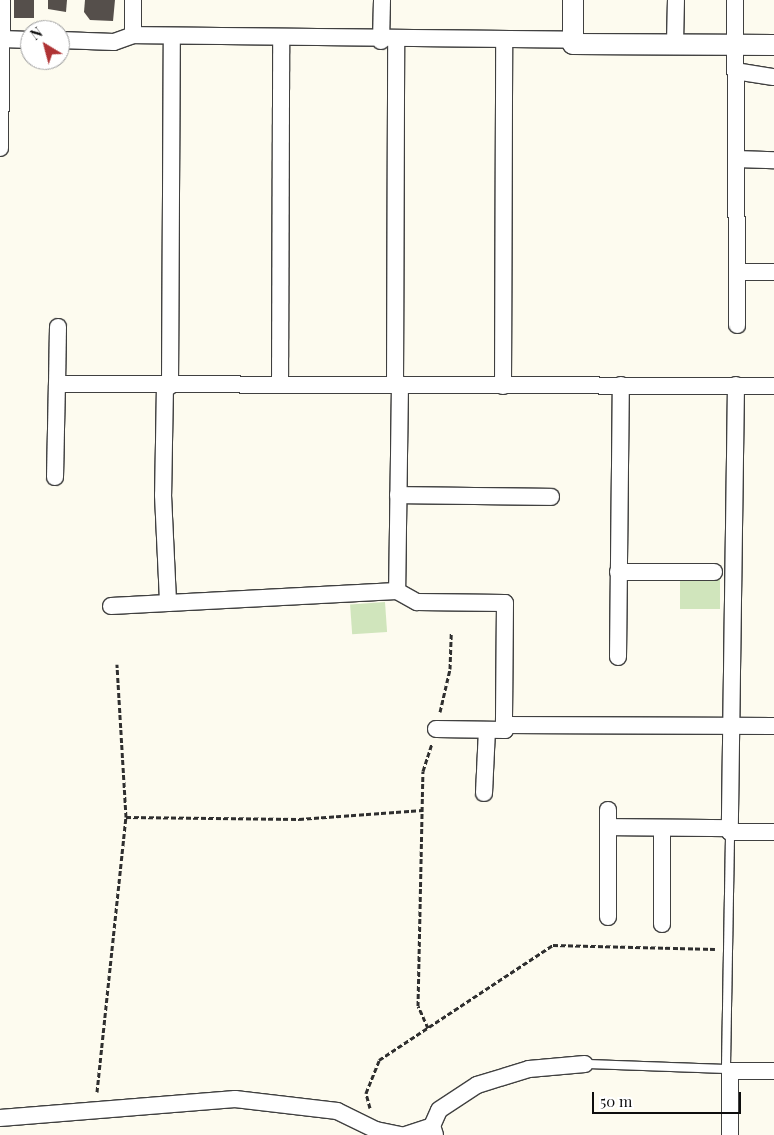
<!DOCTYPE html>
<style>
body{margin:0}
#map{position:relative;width:774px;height:1135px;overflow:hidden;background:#fdfbef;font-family:"Playfair Display",serif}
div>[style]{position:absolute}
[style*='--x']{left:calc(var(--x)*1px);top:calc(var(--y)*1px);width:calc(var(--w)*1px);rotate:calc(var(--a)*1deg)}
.green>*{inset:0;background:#d0e5bc;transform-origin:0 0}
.building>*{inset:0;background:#554f4b;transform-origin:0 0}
.path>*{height:3px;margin-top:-1.5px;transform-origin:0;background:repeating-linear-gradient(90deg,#2f2f2f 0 5px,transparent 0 7.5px)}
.roads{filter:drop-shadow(1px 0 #404040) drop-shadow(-1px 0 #404040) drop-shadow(0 1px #404040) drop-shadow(0 -1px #404040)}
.service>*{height:8px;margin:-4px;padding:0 4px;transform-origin:4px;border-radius:4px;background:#fff}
.minor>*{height:16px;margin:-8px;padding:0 8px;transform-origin:8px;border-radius:8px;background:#fff}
.tertiary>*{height:20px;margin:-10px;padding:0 10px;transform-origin:10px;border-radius:10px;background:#fff}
span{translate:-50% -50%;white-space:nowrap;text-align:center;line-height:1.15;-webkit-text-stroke:5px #fff;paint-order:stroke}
.north{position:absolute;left:20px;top:20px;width:50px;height:50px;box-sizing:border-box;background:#fff;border:1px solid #9e9e9e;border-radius:50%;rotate:323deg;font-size:14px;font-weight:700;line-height:20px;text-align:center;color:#0d0d0d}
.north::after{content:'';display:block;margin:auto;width:18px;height:22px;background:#af3334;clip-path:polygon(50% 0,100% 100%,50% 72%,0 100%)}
.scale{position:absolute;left:592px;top:1092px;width:149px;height:22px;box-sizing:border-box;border:2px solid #0d0d0d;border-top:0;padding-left:6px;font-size:15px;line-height:18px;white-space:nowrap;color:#0d0d0d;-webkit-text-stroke:4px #fff;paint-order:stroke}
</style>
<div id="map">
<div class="green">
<i style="left:680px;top:578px;width:40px;height:31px"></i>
<i style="left:385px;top:602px;width:30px;height:35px;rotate:86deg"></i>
</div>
<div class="building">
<i style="left:14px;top:0;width:20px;height:18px"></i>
<i style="clip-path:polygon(48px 0,67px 0,66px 12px,48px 9px)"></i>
<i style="clip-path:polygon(85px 0,115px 0,113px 21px,90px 20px,84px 12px)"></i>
</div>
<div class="path">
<i style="--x:440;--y:712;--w:44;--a:-76.9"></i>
<i style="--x:450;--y:669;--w:36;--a:-88"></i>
<i style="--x:126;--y:817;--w:173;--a:0.7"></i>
<i style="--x:299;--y:819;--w:124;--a:-4.2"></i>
<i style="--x:428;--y:1028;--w:24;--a:-114"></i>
<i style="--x:418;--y:1006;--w:235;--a:-88.8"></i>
<i style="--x:423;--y:771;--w:28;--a:-72"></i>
<i style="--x:97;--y:1092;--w:277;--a:-84"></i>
<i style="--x:126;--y:817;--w:153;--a:-93.4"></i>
<i style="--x:370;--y:1108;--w:16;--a:-105"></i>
<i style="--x:366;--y:1093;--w:35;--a:-68"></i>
<i style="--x:379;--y:1060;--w:209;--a:-33.5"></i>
<i style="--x:553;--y:945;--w:162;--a:1.4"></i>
</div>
<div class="roads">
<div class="service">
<i style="--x:585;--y:1064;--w:144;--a:2"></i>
<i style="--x:726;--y:1066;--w:234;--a:-89"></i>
</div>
<div class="minor">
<i style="--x:735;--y:0;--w:325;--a:89.6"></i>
<i style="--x:133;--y:35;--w:35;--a:-90"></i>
<i style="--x:2;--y:39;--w:28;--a:2"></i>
<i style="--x:60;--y:40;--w:54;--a:2.1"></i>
<i style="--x:114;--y:42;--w:20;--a:-20"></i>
<i style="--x:133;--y:35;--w:441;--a:0.6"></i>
<i style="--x:381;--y:41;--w:41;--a:-88.6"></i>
<i style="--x:675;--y:43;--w:43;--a:-88.7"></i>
<i style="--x:735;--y:71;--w:39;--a:9"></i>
<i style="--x:0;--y:148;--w:148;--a:-89.2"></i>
<i style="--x:736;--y:159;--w:38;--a:2"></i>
<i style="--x:737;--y:272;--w:37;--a:0"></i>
<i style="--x:58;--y:327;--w:57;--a:91"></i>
<i style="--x:57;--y:384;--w:717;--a:0.16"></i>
<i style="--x:395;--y:384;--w:344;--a:-89.8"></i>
<i style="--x:400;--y:384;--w:207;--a:90.8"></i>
<i style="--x:397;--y:591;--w:23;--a:29"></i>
<i style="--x:417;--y:602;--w:88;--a:0.7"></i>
<i style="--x:505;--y:603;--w:122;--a:90.5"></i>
<i style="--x:504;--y:725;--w:270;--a:0.2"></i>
<i style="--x:165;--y:385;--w:110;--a:91"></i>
<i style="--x:163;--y:495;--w:108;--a:87.3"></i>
<i style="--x:168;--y:603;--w:229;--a:-3"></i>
<i style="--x:280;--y:385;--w:346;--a:-89.8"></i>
<i style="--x:736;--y:385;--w:447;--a:90.8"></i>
<i style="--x:730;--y:832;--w:44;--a:0"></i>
<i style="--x:170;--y:386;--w:347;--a:-89.7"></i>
<i style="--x:503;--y:386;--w:345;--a:-89.8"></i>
<i style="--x:55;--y:477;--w:93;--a:-88.8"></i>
<i style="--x:398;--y:495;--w:153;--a:0.7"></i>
<i style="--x:618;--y:572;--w:96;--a:0"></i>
<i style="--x:111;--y:606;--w:57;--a:-3"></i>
<i style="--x:618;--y:657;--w:272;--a:-89.4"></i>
<i style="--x:436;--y:729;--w:69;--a:0.8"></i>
<i style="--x:505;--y:730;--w:5;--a:-101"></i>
<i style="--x:484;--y:793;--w:63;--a:-87.3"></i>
<i style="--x:608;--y:810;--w:107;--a:90"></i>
<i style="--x:608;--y:827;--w:122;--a:0.5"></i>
<i style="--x:662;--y:828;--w:96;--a:90"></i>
<i style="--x:0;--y:1118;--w:236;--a:-4.6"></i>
<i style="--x:235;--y:1099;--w:103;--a:6.7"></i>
<i style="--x:337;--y:1111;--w:43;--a:26"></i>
<i style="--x:376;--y:1130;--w:25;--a:12"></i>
<i style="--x:405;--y:1135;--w:28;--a:-18"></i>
<i style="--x:435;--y:1135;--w:9;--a:-108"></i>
<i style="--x:432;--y:1126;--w:17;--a:-66"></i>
<i style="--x:439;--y:1110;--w:45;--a:-33.3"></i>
<i style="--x:477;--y:1085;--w:54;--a:-17.1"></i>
<i style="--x:529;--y:1069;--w:56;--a:-5.1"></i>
<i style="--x:730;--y:1135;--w:64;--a:-90"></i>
<i style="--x:730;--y:1071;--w:44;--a:0"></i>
</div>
<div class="tertiary">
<i style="--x:573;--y:0;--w:44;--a:90"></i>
<i style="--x:573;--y:44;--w:201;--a:0.3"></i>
</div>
</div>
<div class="north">N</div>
<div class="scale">50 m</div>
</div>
